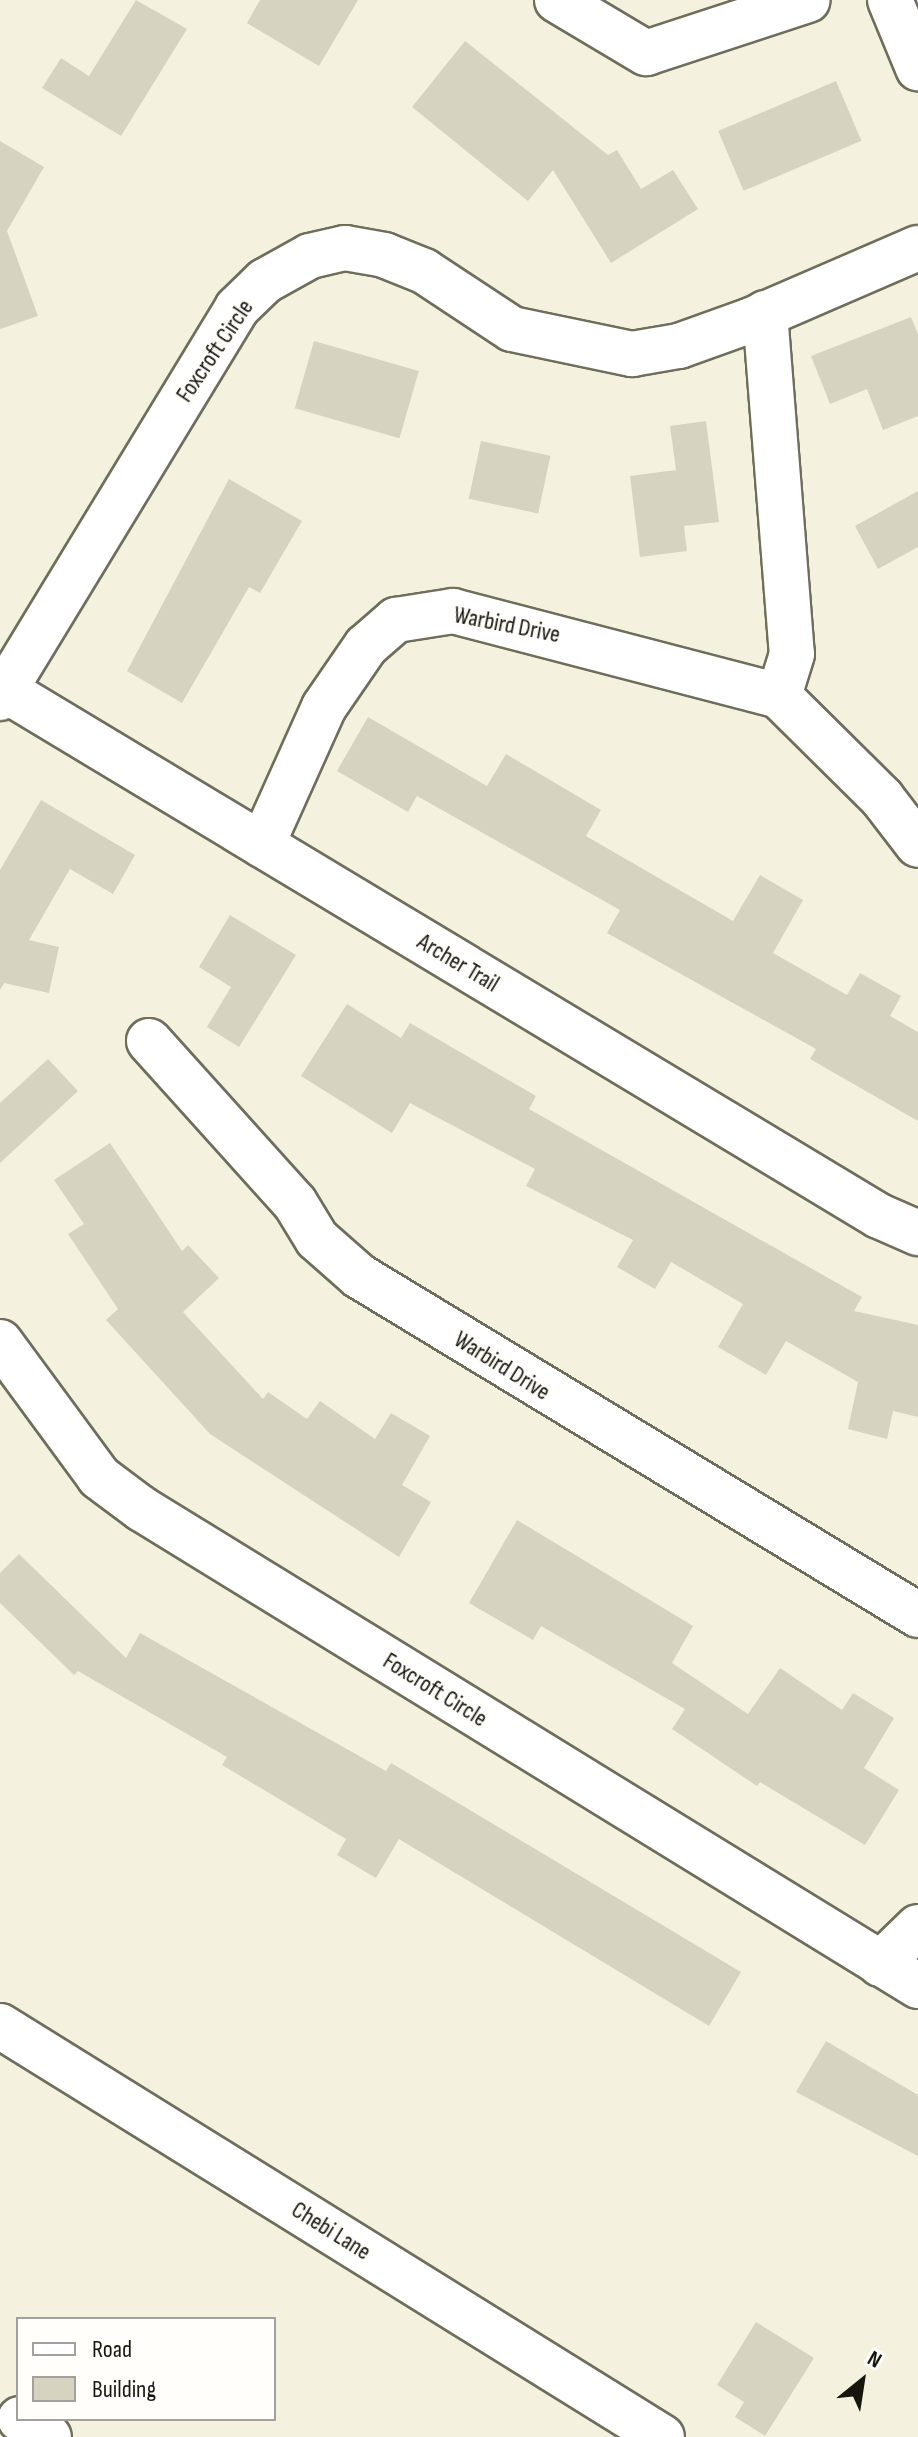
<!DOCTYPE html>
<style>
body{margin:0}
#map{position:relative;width:918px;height:2437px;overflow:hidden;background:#f4f2de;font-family:"Sofia Sans Condensed",sans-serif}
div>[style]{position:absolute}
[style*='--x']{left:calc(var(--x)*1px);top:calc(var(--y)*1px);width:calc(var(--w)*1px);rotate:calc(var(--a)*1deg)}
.building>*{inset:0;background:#d6d4c0;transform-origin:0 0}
.roads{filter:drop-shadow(2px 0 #6f6d5b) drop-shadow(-2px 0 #6f6d5b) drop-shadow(0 2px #6f6d5b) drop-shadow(0 -2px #6f6d5b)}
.minor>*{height:44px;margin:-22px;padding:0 22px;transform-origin:22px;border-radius:22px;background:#fff}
span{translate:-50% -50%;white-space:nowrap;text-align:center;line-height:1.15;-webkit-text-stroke:6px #fffefa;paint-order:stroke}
.street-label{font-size:24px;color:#16150e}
.legend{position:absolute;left:16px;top:2317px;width:260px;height:104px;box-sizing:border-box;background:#fffefa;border:2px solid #a2a19c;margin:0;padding:10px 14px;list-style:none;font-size:24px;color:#16150e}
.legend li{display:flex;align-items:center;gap:16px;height:40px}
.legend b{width:40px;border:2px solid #a2a19c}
.north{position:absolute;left:822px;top:2341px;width:80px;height:80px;-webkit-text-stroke:6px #fffefa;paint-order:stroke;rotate:30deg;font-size:22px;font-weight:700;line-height:32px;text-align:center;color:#16150e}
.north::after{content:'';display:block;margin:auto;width:28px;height:36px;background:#16150e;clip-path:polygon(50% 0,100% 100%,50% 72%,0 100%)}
</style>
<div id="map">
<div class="building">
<i style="clip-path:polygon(136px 0,187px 29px,121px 136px,42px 88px,61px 58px,89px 76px)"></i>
<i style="clip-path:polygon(260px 0,358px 0,319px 66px,247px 23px)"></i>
<i style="clip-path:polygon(465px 41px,608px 155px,617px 150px,641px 189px,673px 170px,698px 209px,611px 263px,553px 170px,528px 201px,412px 107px)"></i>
<i style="left:836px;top:81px;width:65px;height:128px;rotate:67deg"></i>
<i style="clip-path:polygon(0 141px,44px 167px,7px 231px,38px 316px,0 329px)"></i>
<i style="clip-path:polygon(911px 317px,918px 334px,918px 416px,883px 430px,867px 389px,830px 404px,811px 356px)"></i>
<i style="left:314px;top:341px;width:109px;height:70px;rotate:16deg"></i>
<i style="clip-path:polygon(706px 421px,719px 522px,684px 526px,687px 551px,640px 557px,630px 476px,676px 470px,670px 426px)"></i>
<i style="left:481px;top:441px;width:71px;height:59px;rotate:12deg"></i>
<i style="clip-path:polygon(229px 479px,302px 521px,260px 593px,249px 587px,182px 703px,127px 671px)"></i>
<i style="clip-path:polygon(918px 491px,918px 547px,878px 569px,855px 526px)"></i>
<i style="clip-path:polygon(368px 717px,487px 786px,506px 754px,601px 810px,586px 836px,733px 921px,760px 875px,803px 900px,773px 953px,847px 995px,860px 973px,901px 996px,890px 1016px,918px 1032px,918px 1121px,810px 1059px,816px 1049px,607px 933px,620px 910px,417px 796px,408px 812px,337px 771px)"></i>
<i style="clip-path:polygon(41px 800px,135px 855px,113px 894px,70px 869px,29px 940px,59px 947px,49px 993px,4px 983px,0 990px,0 870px)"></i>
<i style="clip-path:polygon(230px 915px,296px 955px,239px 1047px,207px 1027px,231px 987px,199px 967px)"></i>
<i style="clip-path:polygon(347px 1004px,401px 1038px,410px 1023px,536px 1096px,529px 1109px,862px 1297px,854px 1311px,918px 1325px,918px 1417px,893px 1411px,887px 1439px,848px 1429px,858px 1382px,786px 1341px,766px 1375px,718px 1347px,743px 1304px,671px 1262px,655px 1289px,617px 1267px,633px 1240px,526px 1186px,535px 1169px,410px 1103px,392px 1133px,301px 1076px)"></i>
<i style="clip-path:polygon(48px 1059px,78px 1091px,0 1163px,0 1103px)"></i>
<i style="clip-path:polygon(110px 1143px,182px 1251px,188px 1245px,219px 1278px,183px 1312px,263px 1399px,268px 1392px,307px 1419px,320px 1401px,375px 1439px,391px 1413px,430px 1436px,402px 1485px,431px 1502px,399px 1557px,210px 1434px,106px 1320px,118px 1309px,68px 1234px,84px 1224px,54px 1180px)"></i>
<i style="clip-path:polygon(517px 1520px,693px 1626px,672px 1663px,748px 1714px,780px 1668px,842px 1710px,853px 1693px,894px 1718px,864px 1768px,899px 1790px,865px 1845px,760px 1782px,757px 1786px,672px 1729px,685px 1709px,541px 1626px,533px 1640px,469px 1603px)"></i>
<i style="clip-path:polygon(19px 1554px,126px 1658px,140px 1633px,386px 1771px,391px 1763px,741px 1972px,709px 2026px,399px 1839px,376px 1878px,337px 1855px,346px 1839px,222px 1765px,227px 1757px,78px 1671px,74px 1675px,0 1603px,0 1573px)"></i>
<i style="clip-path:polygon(826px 2041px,918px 2095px,918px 2156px,796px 2092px)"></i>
<i style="clip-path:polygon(756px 2322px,814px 2358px,765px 2436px,735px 2417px,744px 2402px,717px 2385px)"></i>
</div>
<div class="roads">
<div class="minor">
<i style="--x:557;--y:0;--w:104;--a:30.8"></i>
<i style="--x:646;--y:53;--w:170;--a:-18.1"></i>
<i style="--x:890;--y:0;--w:74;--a:67.6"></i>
<i style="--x:765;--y:313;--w:342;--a:85.5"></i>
<i style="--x:792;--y:654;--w:44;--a:107.2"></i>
<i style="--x:0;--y:687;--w:1026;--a:31.04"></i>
<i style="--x:879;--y:1216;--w:43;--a:23.6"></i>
<i style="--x:0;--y:698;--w:456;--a:-58.7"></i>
<i style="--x:237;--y:308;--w:39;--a:-44"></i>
<i style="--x:265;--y:281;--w:51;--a:-29.1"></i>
<i style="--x:310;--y:256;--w:36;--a:-13"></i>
<i style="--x:345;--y:248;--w:40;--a:10"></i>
<i style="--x:384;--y:255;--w:43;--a:21.8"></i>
<i style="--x:424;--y:271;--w:105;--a:33.4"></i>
<i style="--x:512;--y:329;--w:123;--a:11.8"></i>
<i style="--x:632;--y:354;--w:48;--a:-9.7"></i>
<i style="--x:679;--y:346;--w:74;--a:-19.7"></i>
<i style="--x:749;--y:321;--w:184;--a:-23.4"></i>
<i style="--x:262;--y:845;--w:151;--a:-65.8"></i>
<i style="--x:324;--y:707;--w:74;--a:-55.5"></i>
<i style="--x:366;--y:646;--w:40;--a:-41"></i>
<i style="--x:396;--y:620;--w:58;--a:-9"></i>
<i style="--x:453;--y:611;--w:337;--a:14.6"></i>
<i style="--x:779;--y:696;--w:145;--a:44.7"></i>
<i style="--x:882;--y:798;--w:59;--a:52.5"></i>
<i style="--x:149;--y:1041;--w:218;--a:48"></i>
<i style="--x:295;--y:1203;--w:42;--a:58.6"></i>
<i style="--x:317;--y:1239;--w:56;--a:41.4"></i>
<i style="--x:359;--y:1276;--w:654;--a:31.23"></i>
<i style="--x:0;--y:1342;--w:167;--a:53.7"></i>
<i style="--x:99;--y:1477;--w:54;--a:36.7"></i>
<i style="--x:142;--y:1509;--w:911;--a:31.58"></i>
<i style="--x:880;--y:1964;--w:53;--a:-44.2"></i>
<i style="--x:0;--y:2026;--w:779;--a:31.83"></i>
<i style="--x:20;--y:2419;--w:34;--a:32"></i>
</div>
</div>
<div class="street-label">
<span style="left:215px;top:351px;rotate:-56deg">Foxcroft Circle</span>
<span style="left:507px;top:625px;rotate:11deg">Warbird Drive</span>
<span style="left:458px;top:963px;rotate:31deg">Archer Trail</span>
<span style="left:502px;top:1366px;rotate:32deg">Warbird Drive</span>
<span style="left:435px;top:1690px;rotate:32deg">Foxcroft Circle</span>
<span style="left:331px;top:2231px;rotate:32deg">Chebi Lane</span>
</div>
<ul class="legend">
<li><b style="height:10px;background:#fff"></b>Road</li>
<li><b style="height:22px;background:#d6d4c0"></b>Building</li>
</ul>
<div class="north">N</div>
</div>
